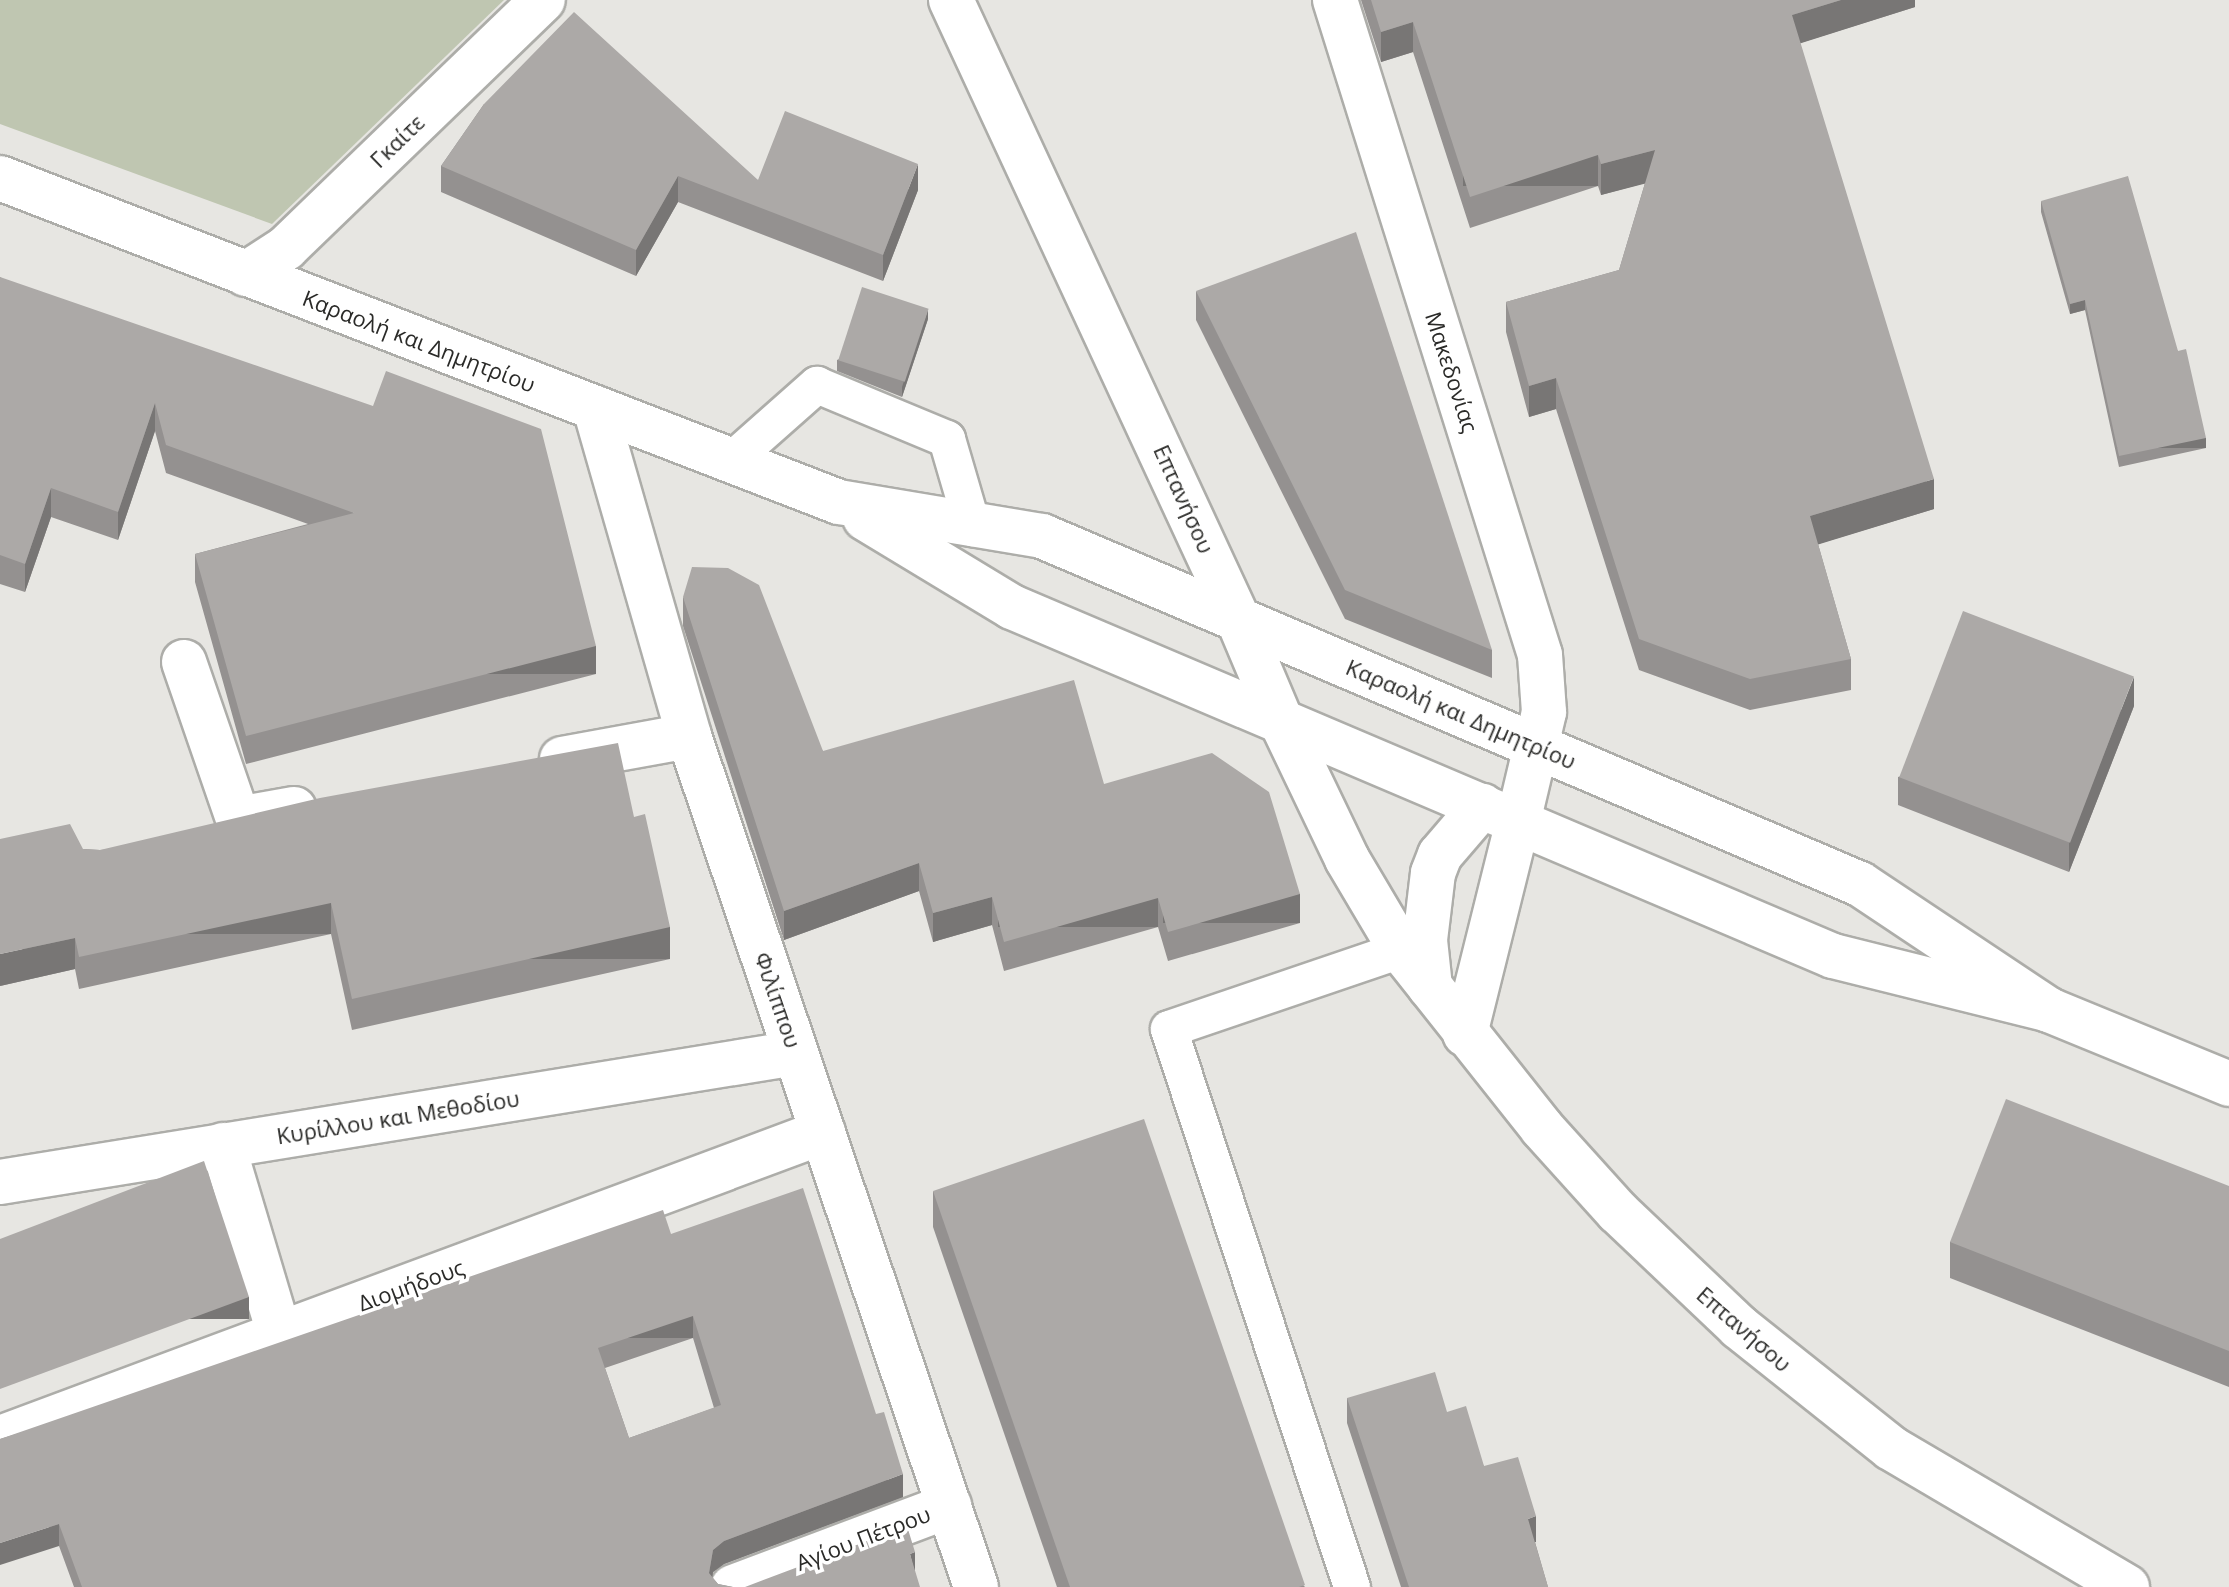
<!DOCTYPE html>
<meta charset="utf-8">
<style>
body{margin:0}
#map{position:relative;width:2229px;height:1587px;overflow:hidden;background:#e7e6e2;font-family:"Open Sans",sans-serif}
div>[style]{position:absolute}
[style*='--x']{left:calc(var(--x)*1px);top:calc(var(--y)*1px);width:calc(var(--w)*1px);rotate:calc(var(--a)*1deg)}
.green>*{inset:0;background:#bfc6b1}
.roads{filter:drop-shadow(2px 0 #adada9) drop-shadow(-2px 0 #adada9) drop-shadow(0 2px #adada9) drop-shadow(0 -2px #adada9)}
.lane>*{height:36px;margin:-18px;padding:0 18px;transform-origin:18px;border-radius:18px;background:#fff}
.street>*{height:44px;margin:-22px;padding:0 22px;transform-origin:22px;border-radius:22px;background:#fff}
.secondary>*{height:44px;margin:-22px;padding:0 22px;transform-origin:22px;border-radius:22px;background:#fff}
.wall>*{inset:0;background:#949190}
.shaded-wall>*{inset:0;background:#787675;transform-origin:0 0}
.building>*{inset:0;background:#aca9a7;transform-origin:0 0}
span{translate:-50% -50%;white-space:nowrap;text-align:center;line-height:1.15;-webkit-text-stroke:7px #fff;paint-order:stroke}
.street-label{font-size:22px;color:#2a2a28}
</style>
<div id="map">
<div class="green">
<i style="clip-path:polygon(0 0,504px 0,272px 224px,0 124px)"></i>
</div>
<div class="roads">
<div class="lane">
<i style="--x:731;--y:461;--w:115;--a:-41.5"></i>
<i style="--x:817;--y:385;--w:141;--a:22.6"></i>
<i style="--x:947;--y:439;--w:93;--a:73.7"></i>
<i style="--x:1352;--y:1587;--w:587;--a:-108.16"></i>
<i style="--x:1169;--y:1029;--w:245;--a:-18.8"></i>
</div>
<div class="street">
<i style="--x:951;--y:0;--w:682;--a:65.13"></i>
<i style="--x:246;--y:274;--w:48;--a:-33"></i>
<i style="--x:286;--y:248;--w:357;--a:-44"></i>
<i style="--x:184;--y:662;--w:166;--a:71"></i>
<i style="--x:238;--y:819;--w:57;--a:-10.1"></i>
<i style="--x:1281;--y:721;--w:153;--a:64.4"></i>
<i style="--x:1347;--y:859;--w:106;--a:59.3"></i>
<i style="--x:1401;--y:950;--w:227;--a:51.6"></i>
<i style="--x:1542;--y:1128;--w:113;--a:47.9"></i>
<i style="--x:1618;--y:1212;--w:167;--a:43.5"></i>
<i style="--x:1739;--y:1327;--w:194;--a:38.5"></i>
<i style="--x:1891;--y:1448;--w:274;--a:30.5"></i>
<i style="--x:562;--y:759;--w:129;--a:-10.3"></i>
<i style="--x:1430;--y:987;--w:47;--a:-96.1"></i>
<i style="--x:1425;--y:940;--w:67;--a:-83.2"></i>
<i style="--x:1433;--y:873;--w:19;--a:-69"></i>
<i style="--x:1440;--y:855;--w:65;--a:-49.4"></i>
<i style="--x:1465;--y:1034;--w:219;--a:-76"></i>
<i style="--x:223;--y:1145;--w:196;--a:73.4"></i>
<i style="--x:0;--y:1182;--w:806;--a:-9.21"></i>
<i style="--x:0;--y:1438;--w:878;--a:-20.4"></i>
<i style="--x:733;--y:1587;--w:231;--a:-20.6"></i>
</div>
<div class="secondary">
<i style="--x:1335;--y:0;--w:686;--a:72.62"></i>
<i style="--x:1540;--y:655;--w:57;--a:86"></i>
<i style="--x:1544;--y:712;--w:113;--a:103.3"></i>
<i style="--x:0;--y:178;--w:899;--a:21.12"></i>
<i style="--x:839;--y:502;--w:206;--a:9.5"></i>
<i style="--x:1042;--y:536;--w:889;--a:23.05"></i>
<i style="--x:1860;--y:884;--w:227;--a:33.7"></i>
<i style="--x:595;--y:408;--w:341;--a:74"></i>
<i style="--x:689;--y:736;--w:898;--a:71.36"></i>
<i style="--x:865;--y:518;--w:172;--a:31.2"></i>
<i style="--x:1012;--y:607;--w:892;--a:23.03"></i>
<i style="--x:1833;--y:956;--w:223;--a:14"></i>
<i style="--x:2049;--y:1010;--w:195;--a:22.3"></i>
<i style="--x:1238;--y:619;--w:111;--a:67.1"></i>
</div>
</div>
<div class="wall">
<i style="clip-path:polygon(1361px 0,1915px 0,1915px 7px,1800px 43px,1934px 509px,1818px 544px,1851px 659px,1851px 690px,1750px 710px,1639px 670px,1556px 409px,1529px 417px,1506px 332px,1506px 302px,1619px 270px,1645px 183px,1601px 195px,1598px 186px,1470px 228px,1413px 52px,1381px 62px)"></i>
<i style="clip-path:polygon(484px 104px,758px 180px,918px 190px,883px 281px,678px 202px,636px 276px,441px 192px,441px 166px)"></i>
<i style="clip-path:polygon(2041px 201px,2178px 351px,2206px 448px,2119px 467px,2085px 310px,2070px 314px,2041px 212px)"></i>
<i style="clip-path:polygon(0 277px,596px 674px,246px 764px,195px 582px,195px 554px,308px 524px,166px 473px,155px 431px,118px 540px,51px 517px,25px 592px,0 584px)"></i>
<i style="clip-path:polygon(1196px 291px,1492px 650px,1492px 678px,1345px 619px,1196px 320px)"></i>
<i style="clip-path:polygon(928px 319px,902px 397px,837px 371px,837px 360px)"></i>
<i style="clip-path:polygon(683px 597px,823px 751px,1104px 784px,1300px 923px,1168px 961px,1158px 927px,1004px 971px,992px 925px,933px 942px,919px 891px,784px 940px,683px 626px)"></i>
<i style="clip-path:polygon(2134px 706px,2069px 872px,1898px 805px,1898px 777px)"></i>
<i style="clip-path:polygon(634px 817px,670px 959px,352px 1030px,331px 934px,79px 989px,75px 969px,0 986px,83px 849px,100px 850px)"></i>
<i style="clip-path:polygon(2229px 1186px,2229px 1387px,1950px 1278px,1950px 1242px)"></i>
<i style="clip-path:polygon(933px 1191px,1305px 1587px,1057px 1587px,933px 1227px)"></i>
<i style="clip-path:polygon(evenodd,671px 1234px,903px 1497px,724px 1564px,713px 1572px,712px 1577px,718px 1584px,733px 1587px,74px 1587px,59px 1546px,0 1439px,671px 1234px,693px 1338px,714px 1408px,629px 1438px,605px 1368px,693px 1338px)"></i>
<i style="clip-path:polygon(1347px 1398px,1447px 1412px,1536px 1542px,1535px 1542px,1548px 1587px,1401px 1587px,1347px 1423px)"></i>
</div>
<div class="shaded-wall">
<i style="clip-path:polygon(1841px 0,1915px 0,1915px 7px,1792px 46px,1792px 15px)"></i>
<i style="clip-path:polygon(1413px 22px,1413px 52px,1381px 62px,1381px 32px)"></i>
<i style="clip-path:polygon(1655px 150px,1655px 181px,1601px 195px,1601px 164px)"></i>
<i style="left:1598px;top:155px;width:31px;height:135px;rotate:90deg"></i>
<i style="clip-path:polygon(918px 164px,918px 190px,883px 281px,883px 255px)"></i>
<i style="clip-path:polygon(678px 176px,678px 202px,636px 276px,636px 250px)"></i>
<i style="clip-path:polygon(2085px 300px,2085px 310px,2070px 314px,2070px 304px)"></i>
<i style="clip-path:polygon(928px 309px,928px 319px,902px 397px,902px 387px)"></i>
<i style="clip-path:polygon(1556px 378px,1556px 409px,1529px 417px,1529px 386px)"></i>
<i style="clip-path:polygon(155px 403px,155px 431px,118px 540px,118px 512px)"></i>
<i style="left:2206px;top:438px;width:10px;height:89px;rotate:90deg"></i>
<i style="clip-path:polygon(1934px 479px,1934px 509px,1810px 547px,1810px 516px)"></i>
<i style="clip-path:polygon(51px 488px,51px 517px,25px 592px,25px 564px)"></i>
<i style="left:596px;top:646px;width:28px;height:361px;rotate:90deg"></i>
<i style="clip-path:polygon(2134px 677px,2134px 706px,2069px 872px,2069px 843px)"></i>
<i style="clip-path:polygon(919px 863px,919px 891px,784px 940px,784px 911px)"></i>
<i style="left:1300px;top:894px;width:29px;height:137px;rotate:90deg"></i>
<i style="clip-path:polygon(992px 897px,992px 925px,933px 942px,933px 913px)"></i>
<i style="left:1158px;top:898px;width:29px;height:160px;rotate:90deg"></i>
<i style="left:331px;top:903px;width:31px;height:258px;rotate:90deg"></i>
<i style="left:670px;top:927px;width:32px;height:326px;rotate:90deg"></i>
<i style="clip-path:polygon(75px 938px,75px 969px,0 986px,0 954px)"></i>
<i style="left:249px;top:1297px;width:22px;height:265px;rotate:90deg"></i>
<i style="left:693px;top:1316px;width:22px;height:100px;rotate:90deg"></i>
<i style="clip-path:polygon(903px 1474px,903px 1497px,724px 1564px,713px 1572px,711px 1587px,709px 1573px,713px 1550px,724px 1541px)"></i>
<i style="clip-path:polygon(1536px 1516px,1536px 1542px,1528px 1544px,1528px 1519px)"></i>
<i style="clip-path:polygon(59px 1524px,59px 1546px,0 1565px,0 1543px)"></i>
<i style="clip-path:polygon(915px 1552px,915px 1575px,910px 1554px)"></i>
</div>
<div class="building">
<i style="clip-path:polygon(1371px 0,1841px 0,1792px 15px,1934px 479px,1810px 516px,1851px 659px,1750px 679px,1639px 639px,1556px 378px,1529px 386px,1506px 302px,1619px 270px,1655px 150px,1601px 164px,1598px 155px,1470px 197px,1413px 22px,1381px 32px)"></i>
<i style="clip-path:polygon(574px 12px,758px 180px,785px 111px,918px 164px,883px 255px,678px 176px,636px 250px,441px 166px,484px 104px)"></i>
<i style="clip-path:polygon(2128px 176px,2178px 351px,2186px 349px,2206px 438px,2119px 456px,2085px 300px,2070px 304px,2041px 201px)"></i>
<i style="clip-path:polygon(1356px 232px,1492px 650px,1345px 590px,1196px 291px)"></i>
<i style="clip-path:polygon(0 277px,373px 406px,386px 371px,541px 429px,596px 646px,246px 736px,195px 554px,354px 513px,166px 445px,155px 403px,118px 512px,51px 488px,25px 564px,0 555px)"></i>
<i style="left:862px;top:287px;width:70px;height:77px;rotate:18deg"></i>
<i style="clip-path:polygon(692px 567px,728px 568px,759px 585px,823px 751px,1074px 680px,1104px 784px,1212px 753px,1269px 792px,1300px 894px,1168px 932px,1158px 898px,1004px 942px,992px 897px,933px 913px,919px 863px,784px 911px,683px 597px)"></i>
<i style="left:1963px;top:611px;width:183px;height:178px;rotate:21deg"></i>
<i style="clip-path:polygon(618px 743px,634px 817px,645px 814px,670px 927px,352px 999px,331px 903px,79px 957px,75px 938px,0 954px,0 839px,70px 824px,83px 849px,100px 850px,320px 798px)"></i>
<i style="clip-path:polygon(2006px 1099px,2229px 1186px,2229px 1351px,1950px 1242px)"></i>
<i style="clip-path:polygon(1144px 1119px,1305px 1585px,1299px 1587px,1070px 1587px,933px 1191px)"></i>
<i style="clip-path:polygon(204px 1161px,249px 1297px,0 1389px,0 1239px)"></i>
<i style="clip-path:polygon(evenodd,803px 1188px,876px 1414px,884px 1412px,903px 1474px,724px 1541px,713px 1550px,709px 1573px,718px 1584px,733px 1587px,82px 1587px,59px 1524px,0 1543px,0 1439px,663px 1210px,671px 1234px,803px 1188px,693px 1316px,721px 1405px,629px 1438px,598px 1348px,693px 1316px)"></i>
<i style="clip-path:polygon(1435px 1372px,1447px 1412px,1466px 1406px,1484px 1466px,1518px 1457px,1536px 1516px,1528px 1519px,1548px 1587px,1409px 1587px,1347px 1398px)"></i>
<i style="clip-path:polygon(907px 1526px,915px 1552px,910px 1554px,920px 1587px,745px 1587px)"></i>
</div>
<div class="street-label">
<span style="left:397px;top:141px;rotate:-44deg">Γκαίτε</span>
<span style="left:419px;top:341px;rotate:21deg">Καραολή και Δημητρίου</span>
<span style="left:1452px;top:372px;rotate:72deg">Μακεδονίας</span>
<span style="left:1184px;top:499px;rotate:66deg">Επτανήσου</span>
<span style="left:1461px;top:714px;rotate:23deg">Καραολή και Δημητρίου</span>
<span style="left:778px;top:1000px;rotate:71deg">Φιλίππου</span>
<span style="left:398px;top:1117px;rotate:-9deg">Κυρίλλου και Μεθοδίου</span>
<span style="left:411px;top:1285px;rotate:-20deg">Διομήδους</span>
<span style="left:1744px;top:1329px;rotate:41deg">Επτανήσου</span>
<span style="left:863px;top:1538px;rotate:-21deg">Αγίου Πέτρου</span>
</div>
</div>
